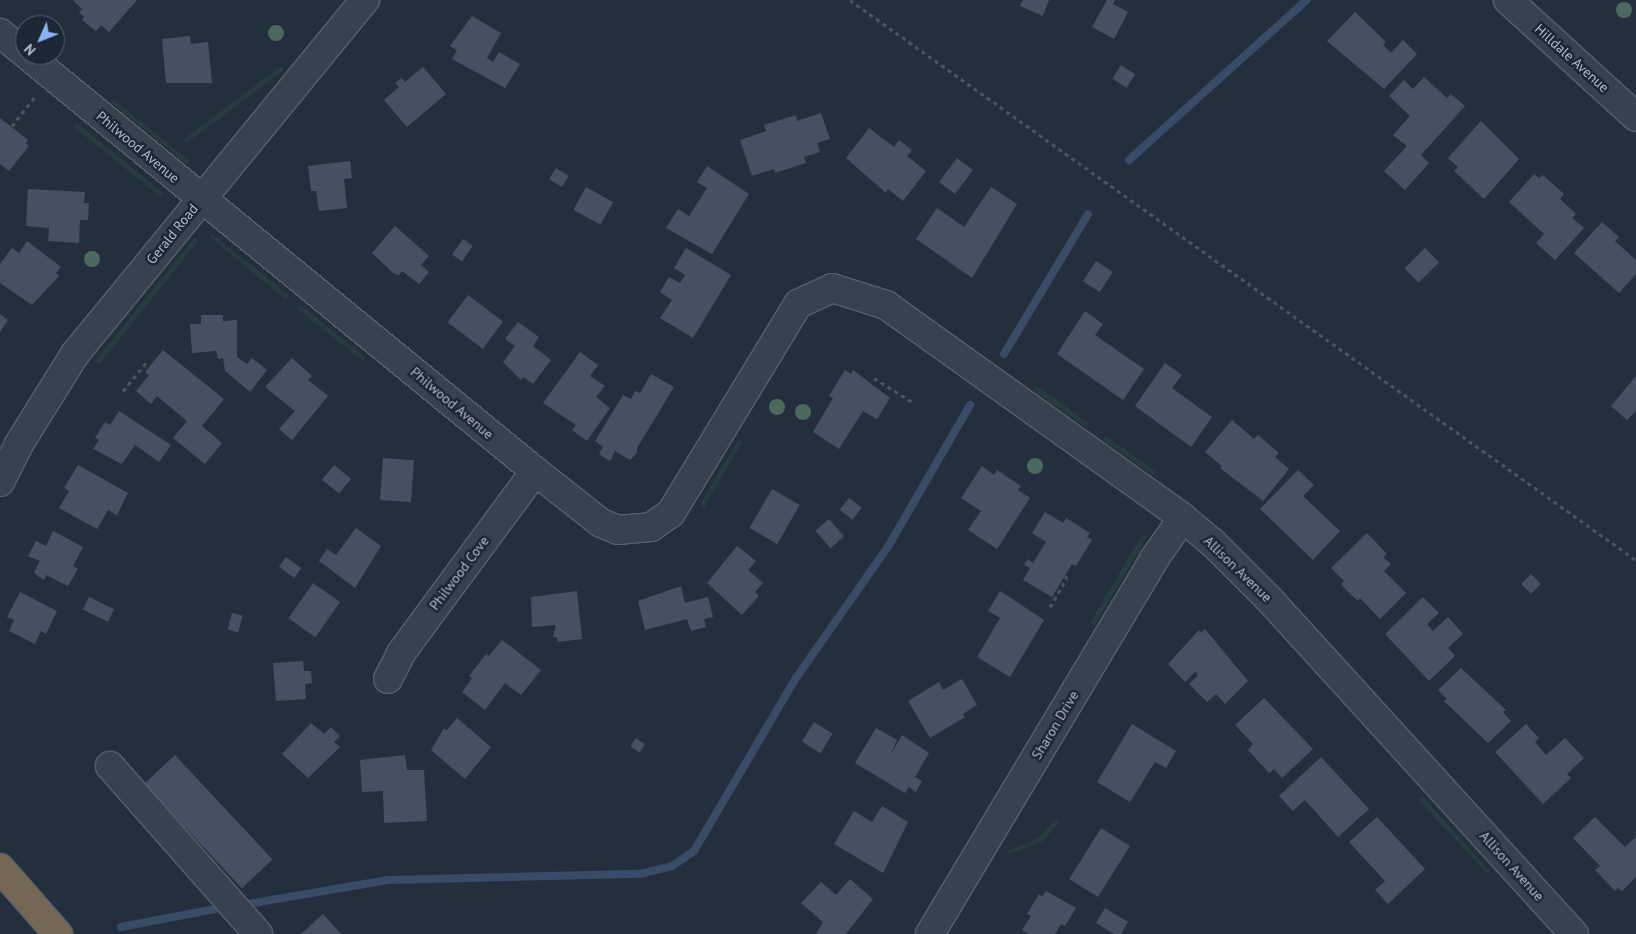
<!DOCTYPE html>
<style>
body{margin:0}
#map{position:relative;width:1636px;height:934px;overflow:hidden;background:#242f3e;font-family:"PT Sans",sans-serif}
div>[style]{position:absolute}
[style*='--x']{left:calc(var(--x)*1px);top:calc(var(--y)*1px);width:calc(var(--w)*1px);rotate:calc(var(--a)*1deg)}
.green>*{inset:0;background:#263c3f;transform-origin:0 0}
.stream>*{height:8px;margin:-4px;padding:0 4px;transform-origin:4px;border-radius:4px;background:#394c67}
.building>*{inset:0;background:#455162;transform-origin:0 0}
.path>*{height:3px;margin-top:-1.5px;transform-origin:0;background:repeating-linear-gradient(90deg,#44595c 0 4px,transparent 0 8px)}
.roads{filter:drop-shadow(1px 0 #565f6c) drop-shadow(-1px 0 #565f6c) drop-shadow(0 1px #565f6c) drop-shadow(0 -1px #565f6c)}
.minor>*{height:28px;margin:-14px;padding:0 14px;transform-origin:14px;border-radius:14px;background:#38414e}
.highway>*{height:28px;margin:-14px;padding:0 14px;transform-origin:14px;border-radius:14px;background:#746855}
.trees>*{width:16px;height:16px;margin:-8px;border-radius:50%;background:#4b6a5d}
span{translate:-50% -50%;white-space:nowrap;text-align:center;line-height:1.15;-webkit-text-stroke:5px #1d2633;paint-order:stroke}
.street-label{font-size:14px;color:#b4bcc9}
.north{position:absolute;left:15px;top:15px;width:50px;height:50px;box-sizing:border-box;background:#1d2633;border:1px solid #59626f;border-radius:50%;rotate:226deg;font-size:14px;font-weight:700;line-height:20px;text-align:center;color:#b4bcc9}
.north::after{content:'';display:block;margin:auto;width:18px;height:22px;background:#8ab4f8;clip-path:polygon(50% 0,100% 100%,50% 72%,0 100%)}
</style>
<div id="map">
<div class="green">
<i style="left:281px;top:66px;width:5px;height:122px;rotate:53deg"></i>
<i style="left:113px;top:99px;width:98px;height:4px;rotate:39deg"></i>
<i style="left:77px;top:123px;width:112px;height:5px;rotate:39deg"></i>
<i style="clip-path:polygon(212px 234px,289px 295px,286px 300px,211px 238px)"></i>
<i style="clip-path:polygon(195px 237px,198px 241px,100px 364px,95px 361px)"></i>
<i style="clip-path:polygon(301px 305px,365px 357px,363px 361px,296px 308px)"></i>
<i style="clip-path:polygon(1036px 385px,1089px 423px,1086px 427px,1033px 390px)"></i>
<i style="left:1106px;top:436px;width:61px;height:5px;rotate:35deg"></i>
<i style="clip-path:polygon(738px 440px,742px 442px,704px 508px,700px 504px)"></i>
<i style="clip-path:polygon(1142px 535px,1146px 536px,1143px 544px,1094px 626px,1090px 623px)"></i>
<i style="clip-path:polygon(1422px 796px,1490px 871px,1487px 874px,1418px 800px)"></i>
<i style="clip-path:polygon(1055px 820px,1060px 821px,1042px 842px,1010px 854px,1006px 852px,1038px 838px)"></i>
</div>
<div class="stream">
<i style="--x:1129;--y:160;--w:239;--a:-42"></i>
<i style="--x:1004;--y:354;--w:163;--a:-59"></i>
<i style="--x:242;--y:905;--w:148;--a:-9.7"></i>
<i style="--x:388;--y:880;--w:252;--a:-1.4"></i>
<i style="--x:640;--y:874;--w:33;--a:-14"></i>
<i style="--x:672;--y:866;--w:27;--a:-34"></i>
<i style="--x:694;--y:851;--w:201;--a:-59.5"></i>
<i style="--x:796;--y:678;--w:162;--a:-55"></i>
<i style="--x:889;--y:545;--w:162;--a:-59.9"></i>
<i style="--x:121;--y:927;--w:96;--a:-10.8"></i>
</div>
<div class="building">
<i style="clip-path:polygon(73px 0,137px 0,109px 32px,101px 25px,96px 31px,82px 20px,84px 17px,79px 13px,82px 9px)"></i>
<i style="clip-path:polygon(1023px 0,1049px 0,1043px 16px,1020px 6px)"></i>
<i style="clip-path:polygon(1107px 0,1115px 0,1113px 4px,1128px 12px,1114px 39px,1092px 27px)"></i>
<i style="clip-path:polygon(1355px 12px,1386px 42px,1383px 45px,1391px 53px,1403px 40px,1417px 54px,1384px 89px,1327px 41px)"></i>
<i style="clip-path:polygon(472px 16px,501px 33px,487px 58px,493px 62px,499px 52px,520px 64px,505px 88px,452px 59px,457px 50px,450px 46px)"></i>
<i style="clip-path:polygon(190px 36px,191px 44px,208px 42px,212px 83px,166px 83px,162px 39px)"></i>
<i style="left:1121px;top:65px;width:17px;height:16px;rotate:33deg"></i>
<i style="clip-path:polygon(423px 67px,446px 94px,407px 127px,384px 100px,399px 87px,395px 83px,402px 78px,405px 82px)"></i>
<i style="clip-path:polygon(1424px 77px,1447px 98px,1451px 94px,1465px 106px,1421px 155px,1429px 163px,1405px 190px,1384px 171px,1407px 146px,1393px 135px,1410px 116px,1389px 96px,1404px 80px,1413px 89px)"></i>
<i style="clip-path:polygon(821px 113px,830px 139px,817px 143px,820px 152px,804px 157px,806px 163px,775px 173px,774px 169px,752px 176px,740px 140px,766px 131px,764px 125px,796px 115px,797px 121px)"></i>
<i style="clip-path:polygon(0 118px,28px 140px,26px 143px,29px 146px,9px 171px,0 164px)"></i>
<i style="clip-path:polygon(1481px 121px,1519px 159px,1484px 199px,1454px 171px,1458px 167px,1448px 158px)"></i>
<i style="clip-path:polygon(869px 128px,894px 147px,899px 140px,912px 150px,907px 156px,926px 171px,903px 201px,888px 189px,886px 193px,846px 158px)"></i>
<i style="left:957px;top:158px;width:20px;height:30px;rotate:37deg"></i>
<i style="clip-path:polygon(350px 161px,352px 178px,344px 179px,347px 208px,319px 211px,316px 191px,311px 191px,308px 166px)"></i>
<i style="clip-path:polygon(707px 166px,749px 194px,712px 254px,666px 228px,678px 209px,689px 216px,707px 188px,697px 182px)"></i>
<i style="left:556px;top:168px;width:15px;height:13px;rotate:32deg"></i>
<i style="clip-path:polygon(1534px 174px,1539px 178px,1543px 175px,1564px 194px,1560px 199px,1576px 214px,1572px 218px,1584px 228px,1555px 260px,1536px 243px,1544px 234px,1509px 202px)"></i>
<i style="left:586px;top:187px;width:31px;height:26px;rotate:29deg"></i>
<i style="clip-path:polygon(991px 187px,1017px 204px,972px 278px,916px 239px,937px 208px,964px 227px)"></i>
<i style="clip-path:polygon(28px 189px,85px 192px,84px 203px,89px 203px,88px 220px,80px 220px,79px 243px,48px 241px,49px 228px,26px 226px)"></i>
<i style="clip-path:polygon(1602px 222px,1619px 237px,1615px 241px,1636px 260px,1636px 274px,1619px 293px,1574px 253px)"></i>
<i style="clip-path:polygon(395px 226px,429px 256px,421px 265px,429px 272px,419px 284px,402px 271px,399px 275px,393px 273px,372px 253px)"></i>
<i style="left:463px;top:239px;width:12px;height:19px;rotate:35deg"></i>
<i style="clip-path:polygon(27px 241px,61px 267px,56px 273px,59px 276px,32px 305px,0 283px,0 264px,12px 248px,19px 253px)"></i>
<i style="clip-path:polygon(686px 248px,731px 275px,693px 338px,660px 318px,672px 300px,660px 292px,669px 277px,680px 283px,685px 275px,674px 268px)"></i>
<i style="left:1425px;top:248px;width:20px;height:29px;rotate:45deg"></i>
<i style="left:1096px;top:261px;width:20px;height:24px;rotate:33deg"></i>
<i style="left:468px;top:295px;width:44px;height:34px;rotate:37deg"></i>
<i style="clip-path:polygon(1085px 311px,1103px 324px,1095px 335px,1144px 369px,1123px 400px,1057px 354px)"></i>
<i style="clip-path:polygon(0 314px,8px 320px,0 332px)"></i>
<i style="clip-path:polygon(201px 315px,223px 315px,223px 321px,237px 320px,237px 357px,247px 364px,252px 358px,267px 370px,250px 392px,225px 371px,223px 358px,218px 359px,216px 351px,192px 353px,190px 324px,201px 324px)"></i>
<i style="clip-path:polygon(518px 322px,539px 337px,533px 346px,551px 360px,533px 384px,523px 377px,521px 380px,503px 362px,515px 346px,505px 339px)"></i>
<i style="clip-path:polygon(163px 350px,224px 399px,202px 426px,222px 443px,205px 464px,173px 438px,187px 421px,157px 396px,151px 404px,136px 391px,149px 375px,145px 372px)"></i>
<i style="clip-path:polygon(580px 352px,598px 365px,590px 376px,605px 386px,596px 397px,610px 408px,587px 441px,572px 430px,576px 425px,543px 403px)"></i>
<i style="clip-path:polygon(292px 358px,312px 376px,308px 380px,328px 396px,292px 440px,279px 429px,295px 411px,265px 387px)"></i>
<i style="clip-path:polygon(1165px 363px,1182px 375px,1172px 388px,1212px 417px,1191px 447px,1135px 406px)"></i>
<i style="clip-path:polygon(845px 370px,851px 374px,853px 370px,890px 398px,877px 419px,863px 411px,839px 449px,813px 432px,833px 398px,829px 396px)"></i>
<i style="clip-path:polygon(651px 374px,674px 387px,637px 448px,637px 453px,630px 460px,615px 451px,610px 461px,599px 454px,603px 447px,595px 441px,623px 395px,631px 399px,635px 391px,640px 393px)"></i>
<i style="clip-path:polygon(1636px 376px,1636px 411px,1627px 420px,1611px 406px)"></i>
<i style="clip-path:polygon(119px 411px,171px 445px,159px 462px,135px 445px,122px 464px,93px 449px,99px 440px,95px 438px,105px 422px,110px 425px)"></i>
<i style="clip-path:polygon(1232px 420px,1254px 439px,1258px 435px,1279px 453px,1275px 457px,1289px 469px,1263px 501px,1220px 468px,1222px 466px,1205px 452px)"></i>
<i style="left:383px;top:458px;width:31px;height:42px;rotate:4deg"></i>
<i style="clip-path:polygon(78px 465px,128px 493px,117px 515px,108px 510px,97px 529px,59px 508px,69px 491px,64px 488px)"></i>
<i style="left:334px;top:465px;width:22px;height:19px;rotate:39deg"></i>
<i style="clip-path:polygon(982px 466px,994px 475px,997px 470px,1021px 486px,1018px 490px,1030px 498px,997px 549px,968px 530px,981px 511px,961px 498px)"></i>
<i style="clip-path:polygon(1298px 470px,1314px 485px,1303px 496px,1340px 531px,1313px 560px,1260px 509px)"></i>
<i style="left:772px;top:489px;width:32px;height:45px;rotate:30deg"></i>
<i style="left:849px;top:498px;width:16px;height:15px;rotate:38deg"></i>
<i style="clip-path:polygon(1045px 512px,1063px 523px,1066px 518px,1090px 533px,1087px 537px,1092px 540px,1076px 566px,1072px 564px,1052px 597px,1023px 580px,1030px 568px,1024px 565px,1028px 559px,1033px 563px,1046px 542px,1032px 533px)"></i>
<i style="left:829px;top:519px;width:23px;height:18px;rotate:49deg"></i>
<i style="clip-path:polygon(356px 528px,381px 546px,355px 588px,319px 561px,327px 549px,336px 555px)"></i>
<i style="clip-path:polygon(53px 531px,83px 547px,73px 566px,78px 569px,68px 586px,46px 575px,44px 580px,39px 577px,34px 572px,40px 561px,28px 556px,36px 541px,46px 546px)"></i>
<i style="clip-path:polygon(1367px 533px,1387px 554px,1383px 557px,1391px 564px,1384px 571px,1406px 593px,1380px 619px,1360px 598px,1358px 601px,1346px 590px,1341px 584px,1344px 581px,1331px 568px)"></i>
<i style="clip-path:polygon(737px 546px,756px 561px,748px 570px,763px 583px,755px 592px,759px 596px,742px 615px,707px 583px)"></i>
<i style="left:286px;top:557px;width:19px;height:12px;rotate:36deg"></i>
<i style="left:1531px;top:574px;width:14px;height:14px;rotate:45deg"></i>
<i style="left:313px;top:583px;width:33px;height:43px;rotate:35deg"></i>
<i style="clip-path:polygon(681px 586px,685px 603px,708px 597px,713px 617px,704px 619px,706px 627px,691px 631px,687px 619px,645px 630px,638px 601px)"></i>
<i style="clip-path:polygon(577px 591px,582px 639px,558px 642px,557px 637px,553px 637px,556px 625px,532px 627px,531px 597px)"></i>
<i style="clip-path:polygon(1000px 591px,1044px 620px,1010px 677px,977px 657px,1000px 618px,988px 611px)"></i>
<i style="clip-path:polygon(20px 592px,57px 611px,46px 634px,41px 631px,35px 644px,9px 631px,14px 620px,7px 617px)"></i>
<i style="left:89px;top:597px;width:28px;height:14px;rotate:26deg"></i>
<i style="clip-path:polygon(1423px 597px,1439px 613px,1427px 624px,1433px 631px,1448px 617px,1463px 634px,1448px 648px,1455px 656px,1429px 681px,1385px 634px)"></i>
<i style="left:232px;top:613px;width:11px;height:17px;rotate:15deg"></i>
<i style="clip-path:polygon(1205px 629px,1248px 681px,1225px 704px,1216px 694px,1207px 702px,1189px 684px,1197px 676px,1196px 671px,1185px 682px,1168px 664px,1199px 630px,1201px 633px)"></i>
<i style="clip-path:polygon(502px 640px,541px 670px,521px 695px,505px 683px,485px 710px,462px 692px,472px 678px,469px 676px,486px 654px,489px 656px)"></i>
<i style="clip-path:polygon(303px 661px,304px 671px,311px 671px,312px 683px,305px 684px,306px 699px,276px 701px,273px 663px)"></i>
<i style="clip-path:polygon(1461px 668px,1506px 710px,1503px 712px,1511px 721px,1488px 743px,1444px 701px,1447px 699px,1438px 690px)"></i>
<i style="clip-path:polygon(962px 679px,977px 705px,963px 714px,965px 717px,930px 738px,908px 701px,939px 682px,943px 690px)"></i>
<i style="clip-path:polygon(1264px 698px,1313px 749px,1282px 778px,1274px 769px,1269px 773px,1248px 750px,1253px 744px,1235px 725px)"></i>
<i style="clip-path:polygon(457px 718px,491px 747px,465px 779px,431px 750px,444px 728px,447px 730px)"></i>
<i style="left:814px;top:722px;width:22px;height:23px;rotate:32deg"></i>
<i style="clip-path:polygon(311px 723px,324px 734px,331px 727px,340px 736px,334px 742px,340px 747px,308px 778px,282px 754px)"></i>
<i style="clip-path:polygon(1132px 724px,1176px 751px,1166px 768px,1155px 762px,1130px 802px,1097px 782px)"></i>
<i style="clip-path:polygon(1526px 724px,1539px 738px,1535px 742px,1546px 755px,1565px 738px,1584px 758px,1567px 774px,1571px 778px,1543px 804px,1495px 752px)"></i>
<i style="clip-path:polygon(876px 728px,897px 740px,891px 754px,902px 735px,929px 753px,915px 777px,922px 781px,916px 792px,909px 787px,905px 793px,855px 763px)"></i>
<i style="left:636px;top:738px;width:11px;height:10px;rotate:34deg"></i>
<i style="left:175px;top:755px;width:143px;height:42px;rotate:47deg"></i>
<i style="clip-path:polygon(405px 755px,407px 770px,424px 770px,427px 821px,384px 823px,383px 791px,362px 792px,360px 760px)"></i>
<i style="clip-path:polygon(1321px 757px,1369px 809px,1338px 837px,1305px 800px,1293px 811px,1279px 796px)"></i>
<i style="clip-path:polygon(882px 806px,908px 822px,883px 873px,834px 844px,854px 811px,872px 822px)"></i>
<i style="clip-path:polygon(1377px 817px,1425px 869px,1388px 904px,1375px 890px,1385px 881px,1349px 842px)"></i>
<i style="clip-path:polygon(1595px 817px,1625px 847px,1636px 837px,1636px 877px,1622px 891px,1618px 888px,1615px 891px,1595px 870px,1600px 866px,1573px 838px)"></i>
<i style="left:1101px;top:828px;width:34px;height:60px;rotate:32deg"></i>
<i style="clip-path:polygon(850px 879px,873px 899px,846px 934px,816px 934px,823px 922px,801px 903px,821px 882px,836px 895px)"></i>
<i style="clip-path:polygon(1046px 891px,1076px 908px,1065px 926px,1061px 924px,1055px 934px,1028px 934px,1022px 930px,1031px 916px,1027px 914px,1039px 894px,1042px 897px)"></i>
<i style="clip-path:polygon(1105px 908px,1128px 922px,1121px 934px,1114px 934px,1096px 923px)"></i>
<i style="clip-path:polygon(323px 914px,341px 934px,301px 934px)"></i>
</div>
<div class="path">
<i style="--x:850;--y:0;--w:965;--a:35.47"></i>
<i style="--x:12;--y:126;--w:36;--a:-52"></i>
<i style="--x:874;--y:378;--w:47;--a:32"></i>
<i style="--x:123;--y:391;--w:38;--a:-51"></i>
<i style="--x:1050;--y:607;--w:34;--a:-60"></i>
<i style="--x:1067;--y:578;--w:3;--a:-135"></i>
</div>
<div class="roads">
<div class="minor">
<i style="--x:1508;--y:0;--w:173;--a:42.4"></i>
<i style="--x:0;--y:33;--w:32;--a:39"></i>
<i style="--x:27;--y:55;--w:657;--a:39.31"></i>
<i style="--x:535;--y:471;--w:84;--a:38.2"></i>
<i style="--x:601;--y:523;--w:18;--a:22"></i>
<i style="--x:618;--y:530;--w:33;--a:-5"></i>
<i style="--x:651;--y:527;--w:24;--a:-35"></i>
<i style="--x:671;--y:513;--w:245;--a:-58.7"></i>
<i style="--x:798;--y:304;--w:38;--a:-25"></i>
<i style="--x:832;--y:288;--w:57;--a:17.5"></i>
<i style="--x:886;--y:305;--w:365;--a:35.6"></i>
<i style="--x:1183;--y:518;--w:38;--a:40"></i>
<i style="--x:1212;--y:542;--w:81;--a:45"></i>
<i style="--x:1269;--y:599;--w:453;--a:47.7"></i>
<i style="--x:0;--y:482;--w:42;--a:-63.4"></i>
<i style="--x:19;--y:444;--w:106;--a:-58.1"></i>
<i style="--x:75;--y:354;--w:458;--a:-50.7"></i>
<i style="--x:388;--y:679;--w:29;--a:-63"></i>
<i style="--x:401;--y:653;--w:226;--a:-53.6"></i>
<i style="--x:110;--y:766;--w:224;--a:48.6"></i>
<i style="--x:930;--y:934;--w:437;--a:-59.1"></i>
<i style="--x:1154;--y:559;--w:50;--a:-54.7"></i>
</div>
<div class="highway">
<i style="--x:0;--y:868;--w:88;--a:48.7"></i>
</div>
</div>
<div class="trees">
<i style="left:1624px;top:10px"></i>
<i style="left:276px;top:33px"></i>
<i style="left:92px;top:259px"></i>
<i style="left:777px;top:407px"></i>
<i style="left:803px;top:412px"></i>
<i style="left:1035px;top:466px"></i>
</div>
<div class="street-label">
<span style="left:1572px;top:58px;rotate:42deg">Hilldale Avenue</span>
<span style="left:138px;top:147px;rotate:40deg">Philwood Avenue</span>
<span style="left:172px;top:234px;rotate:-51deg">Gerald Road</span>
<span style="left:452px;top:403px;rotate:40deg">Philwood Avenue</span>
<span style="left:1238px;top:569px;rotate:44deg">Allison Avenue</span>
<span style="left:459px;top:573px;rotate:-53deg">Philwood Cove</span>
<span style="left:1055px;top:725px;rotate:-59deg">Sharon Drive</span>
<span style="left:1512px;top:866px;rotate:48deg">Allison Avenue</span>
</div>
<div class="north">N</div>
</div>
